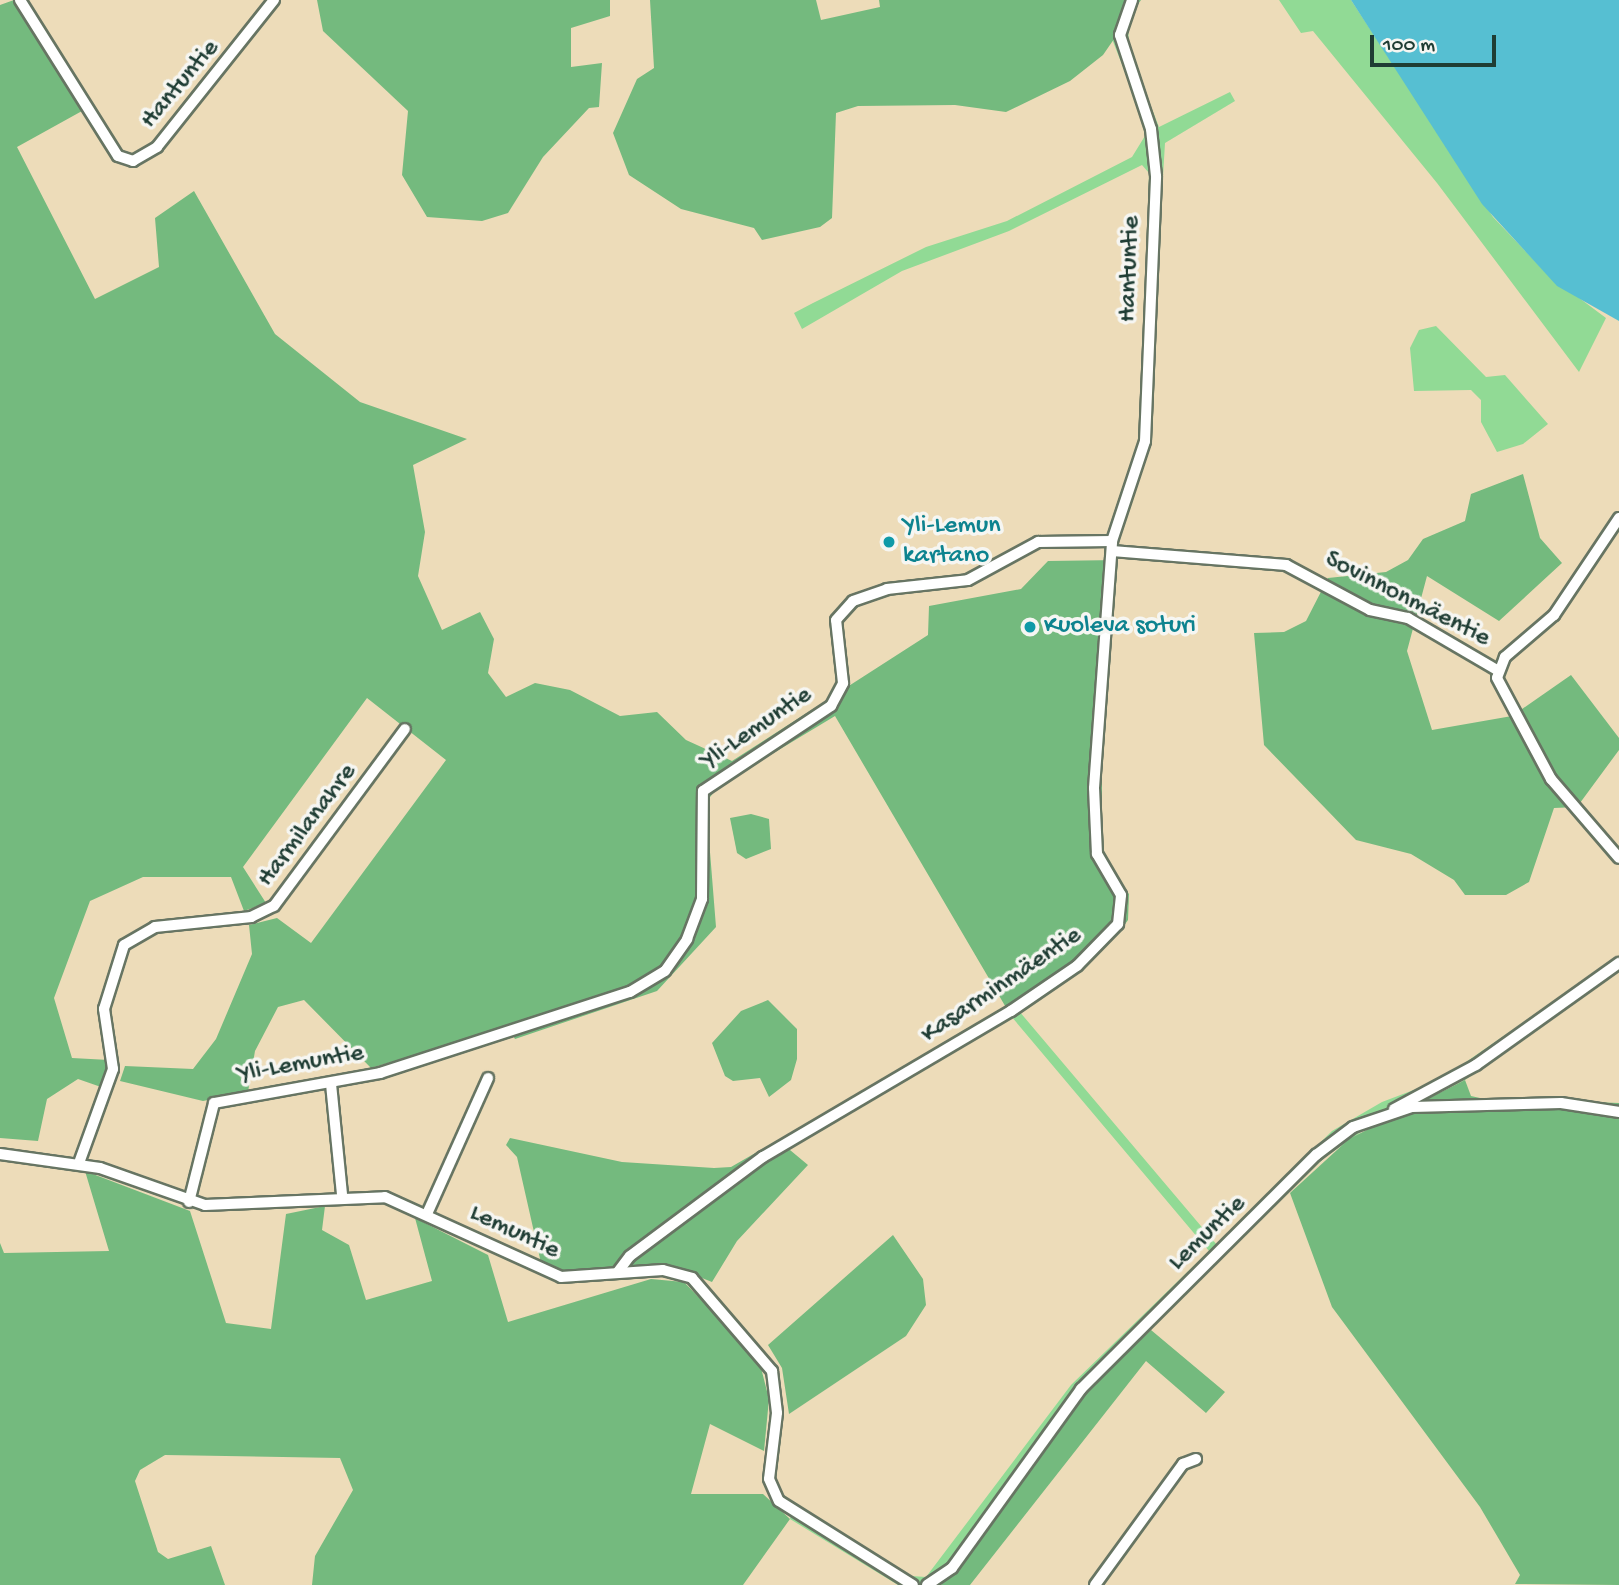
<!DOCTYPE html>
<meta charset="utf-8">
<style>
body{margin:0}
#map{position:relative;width:1619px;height:1585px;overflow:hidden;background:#eddcb9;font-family:"Gochi Hand",sans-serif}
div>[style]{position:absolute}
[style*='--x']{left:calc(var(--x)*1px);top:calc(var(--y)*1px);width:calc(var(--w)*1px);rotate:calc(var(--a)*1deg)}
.green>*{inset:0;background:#91da95}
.forest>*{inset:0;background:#74ba7e}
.water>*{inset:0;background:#56bfd2}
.roads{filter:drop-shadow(2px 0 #677563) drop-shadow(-2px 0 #677563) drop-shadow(0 2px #677563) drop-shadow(0 -2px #677563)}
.minor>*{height:10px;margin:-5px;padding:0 5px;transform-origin:5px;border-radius:5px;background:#fff}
.dots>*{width:19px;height:19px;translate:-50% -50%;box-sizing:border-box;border:4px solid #f6f6f2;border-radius:50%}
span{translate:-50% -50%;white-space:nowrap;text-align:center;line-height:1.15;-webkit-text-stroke:7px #f6f6f2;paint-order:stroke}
.street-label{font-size:26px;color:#1f3d34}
.culture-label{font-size:26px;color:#0d838f}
.left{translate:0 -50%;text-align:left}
.scale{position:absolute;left:1370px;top:35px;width:126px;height:32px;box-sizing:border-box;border:4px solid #1f3d34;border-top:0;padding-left:9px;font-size:21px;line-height:24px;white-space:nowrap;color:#1f3d34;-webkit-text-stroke:5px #f6f6f2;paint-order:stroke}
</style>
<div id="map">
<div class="green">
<i style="clip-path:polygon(1279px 0,1351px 0,1493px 217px,1547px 274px,1606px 318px,1579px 372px,1437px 183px,1313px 31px,1301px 33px)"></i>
<i style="clip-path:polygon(1128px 18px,1129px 50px,1159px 127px,1230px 92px,1235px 101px,1165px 143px,1154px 327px,1145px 329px,1149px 173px,1142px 165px,1009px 231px,902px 271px,802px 329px,794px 313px,813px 303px,926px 247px,1007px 221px,1132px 157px,1148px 131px,1112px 39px)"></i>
<i style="clip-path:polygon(1436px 326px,1486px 377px,1505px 375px,1548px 424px,1523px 444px,1497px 452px,1481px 422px,1481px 400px,1471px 390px,1414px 391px,1410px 348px,1419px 330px)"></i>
<i style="clip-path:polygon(1619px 956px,1619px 971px,1465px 1080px,1374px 1123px,1324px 1158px,1084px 1393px,941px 1585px,898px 1585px,790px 1519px,794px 1504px,911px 1576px,926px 1577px,1071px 1385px,1209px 1251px,1011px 1016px,788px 1148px,778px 1140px,1005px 1008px,1011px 1016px,1019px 1011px,1217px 1245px,1332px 1131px,1382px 1102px,1440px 1080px)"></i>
</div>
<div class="forest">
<i style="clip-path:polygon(14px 0,82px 111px,17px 147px,95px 299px,159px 267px,155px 218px,194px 191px,275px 334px,360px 402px,467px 439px,413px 465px,425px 532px,418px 576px,442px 630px,480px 612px,494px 639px,488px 673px,506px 697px,535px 683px,570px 690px,620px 716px,657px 712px,686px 740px,732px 761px,928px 635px,929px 606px,1021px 589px,1048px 561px,1118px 560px,1102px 755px,1102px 856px,1129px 894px,1128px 920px,1118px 934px,1080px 970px,1011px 1016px,835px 716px,719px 786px,706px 802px,716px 927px,657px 991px,515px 1039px,508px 1027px,371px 1068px,304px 1000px,278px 1007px,255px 1051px,248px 1092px,203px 1101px,120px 1081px,125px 1066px,193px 1069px,216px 1039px,252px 954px,249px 925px,277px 918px,311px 943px,446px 760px,367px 698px,243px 867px,266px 903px,244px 911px,231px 877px,143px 877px,90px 901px,54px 998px,72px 1058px,109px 1060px,101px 1087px,78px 1079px,47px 1099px,38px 1141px,0 1138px,0 5px)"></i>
<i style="clip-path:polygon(317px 0,610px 0,610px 16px,571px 28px,571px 67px,602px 63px,599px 107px,589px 108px,543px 157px,508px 213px,482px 221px,427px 217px,402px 175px,408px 111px,323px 31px)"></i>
<i style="clip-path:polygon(650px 0,816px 0,821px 20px,880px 7px,879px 0,1141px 0,1103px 55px,1070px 81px,1006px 112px,955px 105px,858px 106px,836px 113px,832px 218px,820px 227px,762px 240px,754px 228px,681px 209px,629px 175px,613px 133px,637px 79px,654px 68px)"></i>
<i style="clip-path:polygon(1523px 474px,1540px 538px,1562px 563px,1499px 621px,1427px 576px,1407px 651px,1432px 730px,1512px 716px,1571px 675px,1619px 738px,1619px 750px,1577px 807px,1554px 808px,1529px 882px,1506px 895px,1465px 895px,1454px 880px,1411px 854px,1356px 840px,1264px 745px,1254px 633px,1284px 632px,1306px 621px,1328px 578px,1386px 572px,1408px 560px,1423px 539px,1465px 521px,1471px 494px)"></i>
<i style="clip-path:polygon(751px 814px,769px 819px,771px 849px,746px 859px,737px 853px,730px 818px)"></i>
<i style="clip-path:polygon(768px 1000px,797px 1029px,797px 1059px,791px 1080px,769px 1097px,760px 1078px,733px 1081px,725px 1076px,712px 1043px,741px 1011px)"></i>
<i style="clip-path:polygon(1465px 1080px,1471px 1096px,1480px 1098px,1619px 1103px,1619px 1585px,1515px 1584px,1520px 1575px,1480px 1507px,1332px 1307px,1290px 1193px,1349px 1139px)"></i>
<i style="clip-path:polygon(510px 1138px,622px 1162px,714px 1168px,731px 1167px,778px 1140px,808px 1165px,737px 1241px,712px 1282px,664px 1263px,563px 1272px,541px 1263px,517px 1157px,506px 1145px)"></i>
<i style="clip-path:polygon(85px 1171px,190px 1211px,226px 1323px,271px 1329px,286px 1214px,325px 1206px,322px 1230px,349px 1245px,366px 1300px,432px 1281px,415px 1218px,488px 1255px,508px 1322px,651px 1279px,684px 1282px,759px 1360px,769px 1399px,764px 1451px,710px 1424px,691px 1494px,763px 1494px,790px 1519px,743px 1585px,312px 1585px,315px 1556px,353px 1490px,340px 1458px,165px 1455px,140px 1470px,135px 1481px,158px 1552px,168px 1559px,211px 1546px,225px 1585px,0 1585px,0 1243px,4px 1253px,109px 1251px)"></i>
<i style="clip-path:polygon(893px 1235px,923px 1279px,926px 1305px,906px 1336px,789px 1414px,782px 1368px,768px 1345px)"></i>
<i style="clip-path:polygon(1151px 1330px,1225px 1392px,1206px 1413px,1146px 1361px,970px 1585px,941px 1585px,1084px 1393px)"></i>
</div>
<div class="water">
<i style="clip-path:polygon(1351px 0,1619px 0,1619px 321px,1557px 286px,1482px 204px)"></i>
</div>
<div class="roads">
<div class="minor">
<i style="--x:20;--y:0;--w:184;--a:57.9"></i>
<i style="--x:118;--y:156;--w:16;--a:18"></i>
<i style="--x:133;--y:161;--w:28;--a:-30"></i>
<i style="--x:157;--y:147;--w:188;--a:-51.5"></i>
<i style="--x:1619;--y:518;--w:117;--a:123.8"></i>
<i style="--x:1554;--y:615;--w:65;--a:139.4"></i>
<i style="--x:1505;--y:657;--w:22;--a:111"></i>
<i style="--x:1497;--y:678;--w:115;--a:61.9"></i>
<i style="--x:1551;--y:779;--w:104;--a:49.3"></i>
<i style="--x:1112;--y:551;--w:175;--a:4.6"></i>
<i style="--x:1286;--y:565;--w:95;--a:28.2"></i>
<i style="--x:1370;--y:610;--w:39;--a:12"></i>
<i style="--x:1408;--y:618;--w:103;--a:30.3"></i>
<i style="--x:331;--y:1084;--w:112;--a:84.3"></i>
<i style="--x:1394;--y:1109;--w:93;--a:-28.2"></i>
<i style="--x:1476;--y:1065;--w:176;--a:-35.5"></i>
<i style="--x:0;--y:1154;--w:101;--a:8"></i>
<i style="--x:100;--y:1168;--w:111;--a:19.4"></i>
<i style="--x:205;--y:1205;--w:180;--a:-2.5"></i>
<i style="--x:385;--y:1197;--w:193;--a:24.4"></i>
<i style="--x:561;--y:1277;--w:102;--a:-3.9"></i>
<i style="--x:663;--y:1270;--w:30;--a:15"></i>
<i style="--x:692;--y:1278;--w:123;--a:49.3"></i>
<i style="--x:772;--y:1371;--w:42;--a:83.2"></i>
<i style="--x:777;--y:1413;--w:66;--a:96.9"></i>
<i style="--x:769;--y:1479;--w:24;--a:66"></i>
<i style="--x:779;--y:1501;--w:158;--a:32.1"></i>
<i style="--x:79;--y:1163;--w:100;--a:-70.1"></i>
<i style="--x:113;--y:1069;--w:61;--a:-98.5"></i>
<i style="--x:104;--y:1009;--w:67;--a:-72.6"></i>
<i style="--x:124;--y:945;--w:36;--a:-30"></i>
<i style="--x:155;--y:927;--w:97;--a:-5.9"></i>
<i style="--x:251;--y:917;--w:25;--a:-26"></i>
<i style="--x:274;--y:906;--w:220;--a:-53.5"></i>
<i style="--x:189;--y:1202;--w:102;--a:-75.8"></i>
<i style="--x:214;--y:1103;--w:169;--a:-10.2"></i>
<i style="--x:380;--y:1073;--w:263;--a:-18"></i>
<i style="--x:630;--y:992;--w:41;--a:-31"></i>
<i style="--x:665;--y:971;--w:39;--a:-55"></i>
<i style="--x:687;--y:939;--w:43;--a:-69.4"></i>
<i style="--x:702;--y:899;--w:108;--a:-89.5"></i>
<i style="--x:703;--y:791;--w:154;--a:-33.6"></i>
<i style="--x:831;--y:706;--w:26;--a:-62"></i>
<i style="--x:843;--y:683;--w:63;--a:-96.3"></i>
<i style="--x:836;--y:620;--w:25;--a:-48"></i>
<i style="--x:853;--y:601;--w:36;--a:-19"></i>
<i style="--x:887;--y:589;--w:81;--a:-6.3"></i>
<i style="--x:968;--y:580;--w:80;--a:-28.5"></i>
<i style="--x:1038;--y:542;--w:74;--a:-0.8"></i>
<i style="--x:427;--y:1214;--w:149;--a:-65.8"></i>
<i style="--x:617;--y:1273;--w:21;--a:-53"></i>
<i style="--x:630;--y:1256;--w:166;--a:-36.7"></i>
<i style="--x:763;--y:1157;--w:288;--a:-30.5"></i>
<i style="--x:1011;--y:1011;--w:80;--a:-34.3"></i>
<i style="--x:1077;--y:966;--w:59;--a:-45.7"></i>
<i style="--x:1118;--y:924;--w:29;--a:-84"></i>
<i style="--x:1121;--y:895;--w:48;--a:-120.3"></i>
<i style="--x:1097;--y:854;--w:66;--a:-92.6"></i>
<i style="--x:1094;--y:788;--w:248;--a:-85.8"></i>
<i style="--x:1112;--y:541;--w:105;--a:-71.7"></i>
<i style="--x:1145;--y:441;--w:265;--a:-87.6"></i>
<i style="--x:1156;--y:176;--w:47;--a:-96.1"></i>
<i style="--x:1151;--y:129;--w:99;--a:-108.3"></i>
<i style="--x:1120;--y:35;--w:37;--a:-71"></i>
<i style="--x:927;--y:1585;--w:30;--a:-34"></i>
<i style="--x:952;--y:1568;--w:221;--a:-54.2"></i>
<i style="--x:1081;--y:1389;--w:332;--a:-44.9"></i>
<i style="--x:1316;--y:1155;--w:46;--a:-37.1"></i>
<i style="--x:1353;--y:1127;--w:62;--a:-18.7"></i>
<i style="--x:1412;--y:1107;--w:149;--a:-1.5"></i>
<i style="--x:1561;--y:1103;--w:59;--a:8.8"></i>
<i style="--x:1095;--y:1585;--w:150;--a:-54"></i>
<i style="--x:1183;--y:1464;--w:14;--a:-21"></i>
</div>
</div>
<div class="dots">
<i style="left:889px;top:542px;background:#0f9aa8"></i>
<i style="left:1030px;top:627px;background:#0f9aa8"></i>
</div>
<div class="street-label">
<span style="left:181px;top:85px;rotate:-50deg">Hantuntie</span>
<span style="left:1131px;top:269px;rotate:-88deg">Hantuntie</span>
<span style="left:1407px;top:600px;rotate:27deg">Sovinnonmäentie</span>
<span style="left:757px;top:729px;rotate:-34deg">Yli-Lemuntie</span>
<span style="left:308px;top:826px;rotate:-53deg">Harmilanahre</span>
<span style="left:1002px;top:986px;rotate:-34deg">Kasarminmäentie</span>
<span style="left:301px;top:1065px;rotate:-10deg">Yli-Lemuntie</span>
<span style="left:514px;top:1233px;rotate:25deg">Lemuntie</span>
<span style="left:1208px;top:1234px;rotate:-44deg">Lemuntie</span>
</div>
<div class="culture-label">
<span class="left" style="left:903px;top:542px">Yli-Lemun<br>kartano</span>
<span class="left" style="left:1044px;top:627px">Kuoleva soturi</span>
</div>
<div class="scale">100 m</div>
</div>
